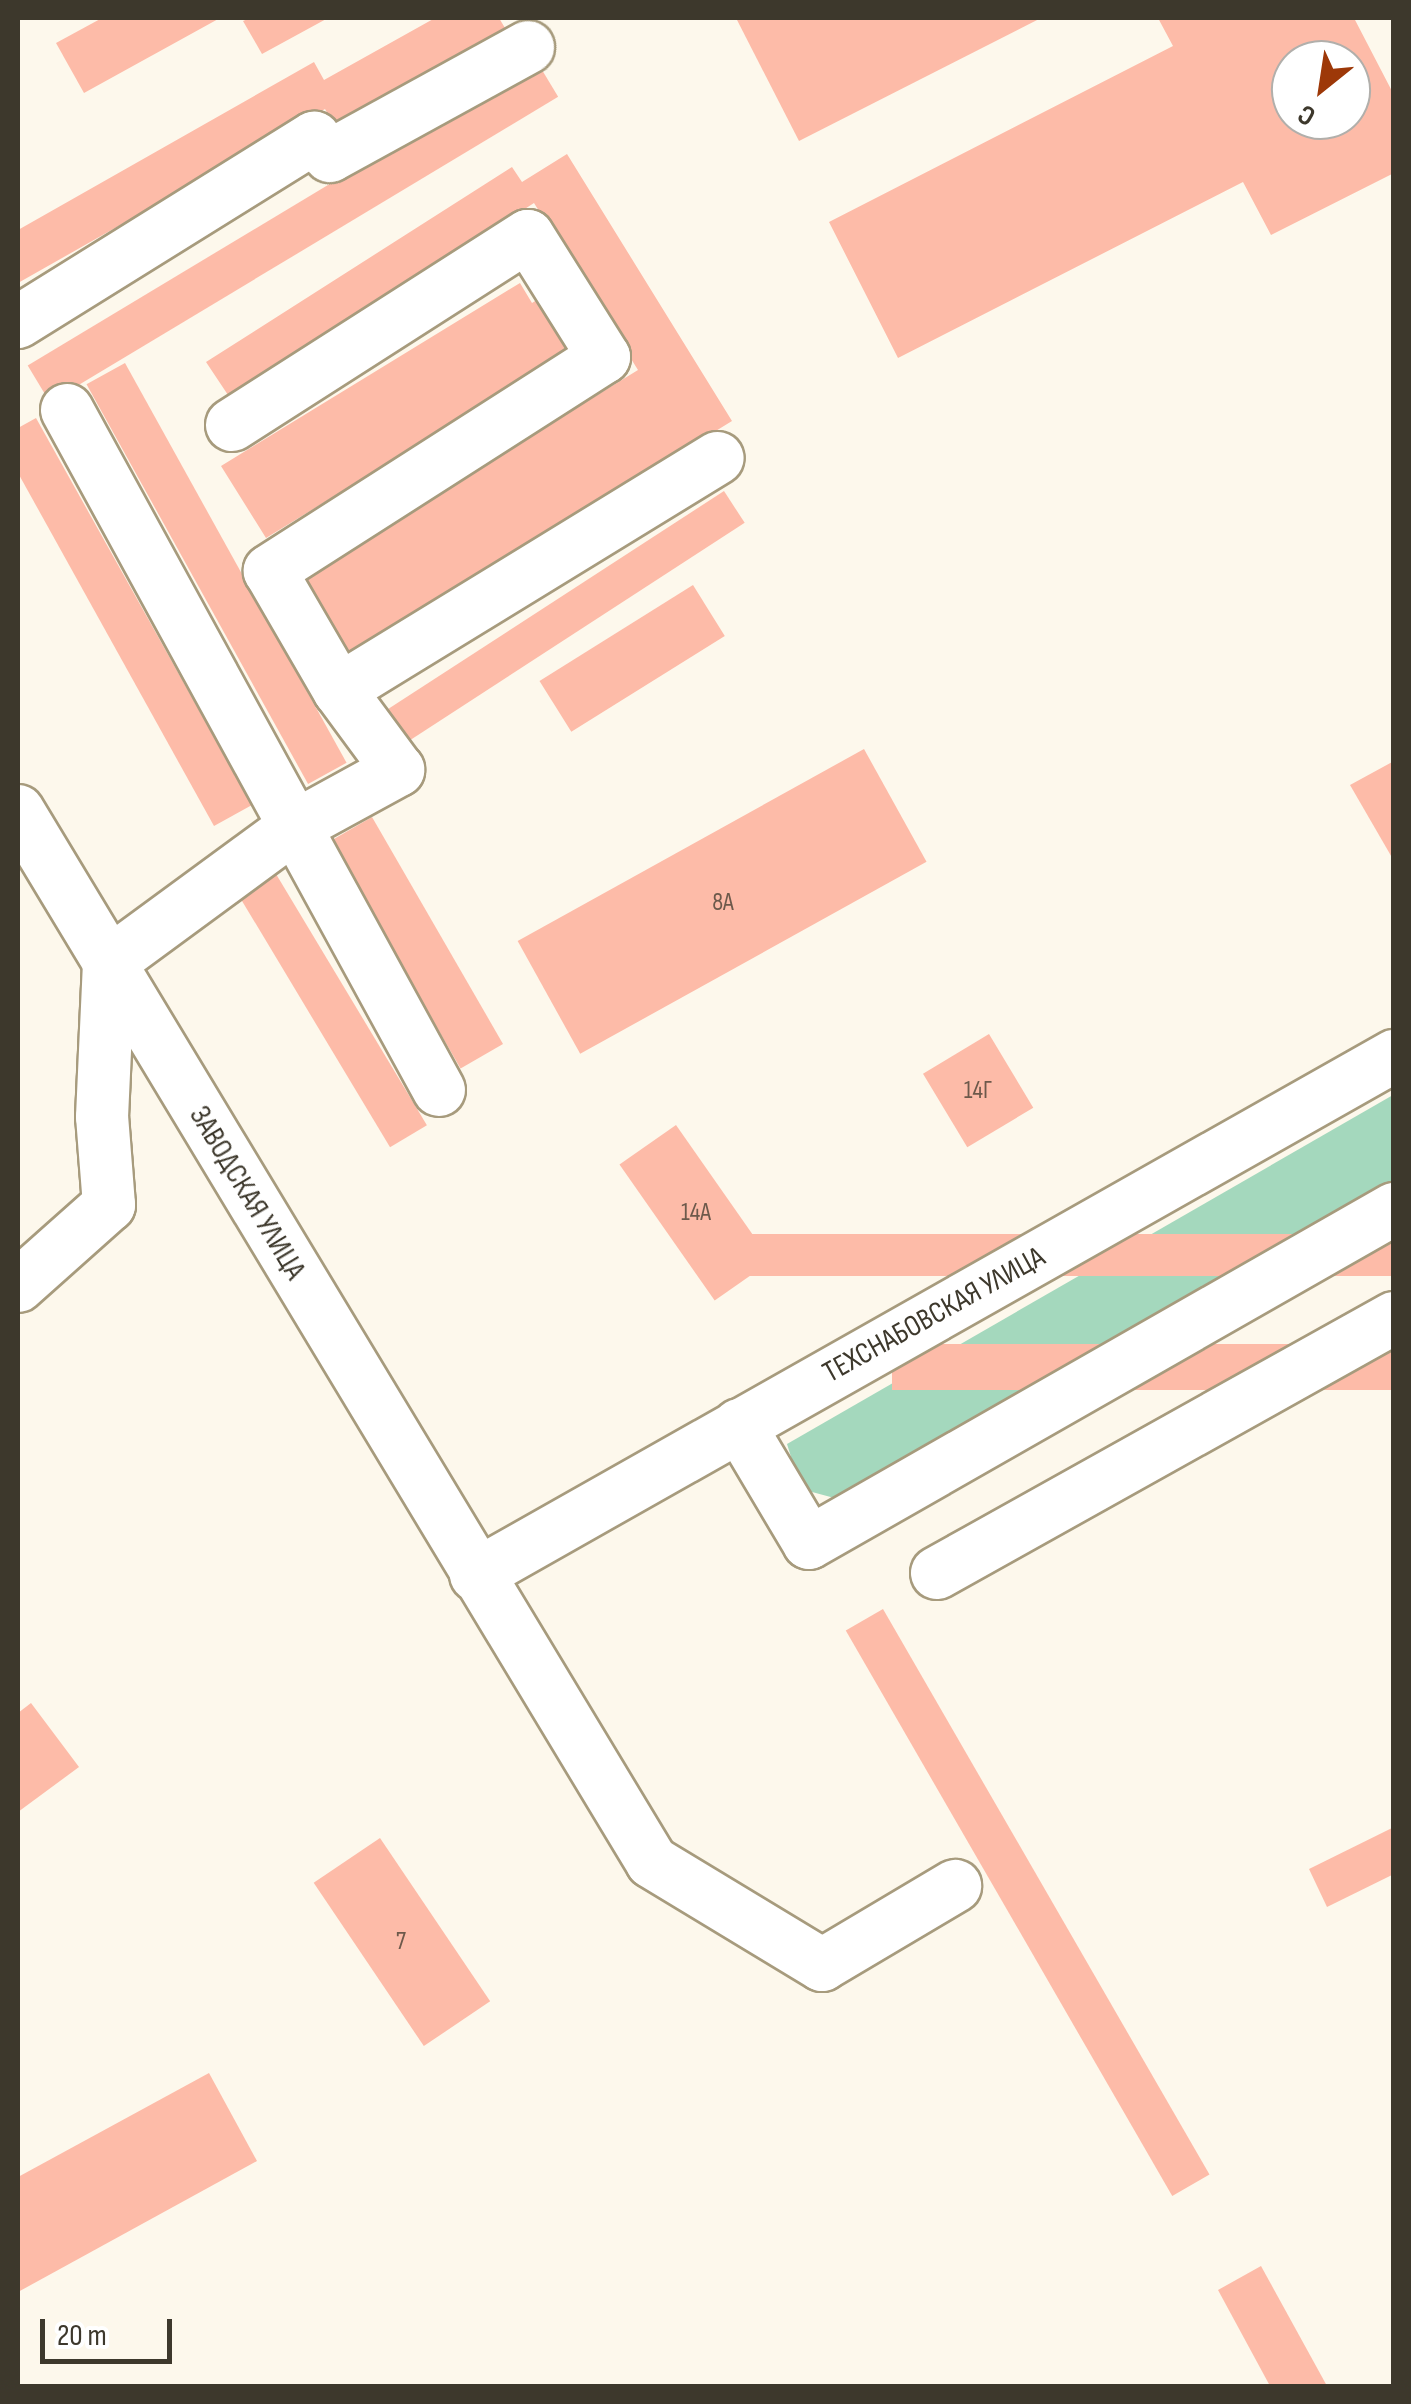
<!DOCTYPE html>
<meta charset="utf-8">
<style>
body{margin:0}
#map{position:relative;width:1411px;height:2404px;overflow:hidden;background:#fdf8ec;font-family:"Sofia Sans Condensed",sans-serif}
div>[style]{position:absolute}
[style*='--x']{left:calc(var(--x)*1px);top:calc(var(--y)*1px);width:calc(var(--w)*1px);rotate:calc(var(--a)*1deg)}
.green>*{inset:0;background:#a4d8bd}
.building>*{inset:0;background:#fdbba8;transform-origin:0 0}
.roads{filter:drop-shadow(2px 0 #a79b7d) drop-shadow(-2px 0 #a79b7d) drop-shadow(0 2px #a79b7d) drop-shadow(0 -2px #a79b7d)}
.minor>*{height:52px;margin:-26px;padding:0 26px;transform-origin:26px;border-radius:26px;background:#fff}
span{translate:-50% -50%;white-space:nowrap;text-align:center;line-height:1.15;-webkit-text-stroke:9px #fff;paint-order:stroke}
.number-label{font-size:25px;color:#6d594b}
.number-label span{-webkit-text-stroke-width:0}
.street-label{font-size:30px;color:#3d382c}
.frame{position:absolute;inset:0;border:20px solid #3d382c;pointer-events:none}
.north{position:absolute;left:1271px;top:40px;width:100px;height:100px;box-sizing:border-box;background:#fff;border:2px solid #b1afab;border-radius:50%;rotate:210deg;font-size:28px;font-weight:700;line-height:40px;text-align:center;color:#3d382c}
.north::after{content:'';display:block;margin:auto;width:35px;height:45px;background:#9d3808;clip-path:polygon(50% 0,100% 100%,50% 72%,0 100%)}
.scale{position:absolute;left:40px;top:2319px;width:132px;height:45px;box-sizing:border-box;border:5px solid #3d382c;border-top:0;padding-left:12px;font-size:30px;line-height:35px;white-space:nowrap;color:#3d382c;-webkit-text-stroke:8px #fff;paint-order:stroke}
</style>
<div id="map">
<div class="green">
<i style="clip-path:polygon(1393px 1095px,1393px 1181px,838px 1499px,801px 1489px,787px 1444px)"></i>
</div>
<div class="building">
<i style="clip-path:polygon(102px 18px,220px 18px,84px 93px,56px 43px)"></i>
<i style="clip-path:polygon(250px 18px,328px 18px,262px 54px,243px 21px)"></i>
<i style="clip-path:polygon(435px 18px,499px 18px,508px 33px,337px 130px,325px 109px,18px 283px,18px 230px,314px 62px,324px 80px)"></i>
<i style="clip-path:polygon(736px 18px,1041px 18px,799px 141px)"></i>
<i style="clip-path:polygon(evenodd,1158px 18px,1354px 18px,1394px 95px,1394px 173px,1271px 235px,1243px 182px,898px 358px,829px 222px,1173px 46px,1158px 18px,1291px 60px,1351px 60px,1351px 120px,1291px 120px,1291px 60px)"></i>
<i style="left:536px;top:60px;width:43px;height:593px;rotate:59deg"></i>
<i style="clip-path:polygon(567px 154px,732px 421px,348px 657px,299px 578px,638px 370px,534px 203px,230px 398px,206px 362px,512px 167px,522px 182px)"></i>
<i style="clip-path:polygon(520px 283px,532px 303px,551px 291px,584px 343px,266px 538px,221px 466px)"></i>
<i style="left:125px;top:363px;width:457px;height:44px;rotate:61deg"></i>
<i style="clip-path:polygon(36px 418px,252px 805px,214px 826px,18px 473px,18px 428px)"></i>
<i style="left:724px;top:491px;width:38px;height:406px;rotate:57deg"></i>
<i style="left:693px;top:585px;width:60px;height:181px;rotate:58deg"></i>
<i style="left:864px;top:749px;width:129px;height:396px;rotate:61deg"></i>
<i style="clip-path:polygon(1394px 761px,1394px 861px,1350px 785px)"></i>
<i style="left:372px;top:817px;width:262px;height:49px;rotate:60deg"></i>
<i style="left:276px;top:874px;width:293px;height:43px;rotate:59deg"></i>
<i style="left:989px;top:1034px;width:86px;height:77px;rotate:59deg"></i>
<i style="left:676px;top:1125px;width:166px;height:69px;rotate:55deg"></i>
<i style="left:1394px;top:1234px;width:42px;height:669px;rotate:90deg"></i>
<i style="left:1394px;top:1344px;width:46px;height:502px;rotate:90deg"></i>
<i style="left:883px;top:1609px;width:653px;height:43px;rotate:60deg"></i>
<i style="clip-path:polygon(31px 1703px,79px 1767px,18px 1812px,18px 1713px)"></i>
<i style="clip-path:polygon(1394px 1827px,1394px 1874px,1327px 1907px,1309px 1869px)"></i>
<i style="left:380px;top:1838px;width:197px;height:80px;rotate:56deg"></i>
<i style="clip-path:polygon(209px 2073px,257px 2161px,18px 2292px,18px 2177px)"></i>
<i style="clip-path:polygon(1261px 2266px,1327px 2386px,1270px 2386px,1218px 2290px)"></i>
</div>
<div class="roads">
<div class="minor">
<i style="--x:18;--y:322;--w:349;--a:-31.9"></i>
<i style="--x:314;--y:138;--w:24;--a:48"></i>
<i style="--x:330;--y:156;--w:226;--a:-28.8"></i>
<i style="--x:67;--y:410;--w:775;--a:61.32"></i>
<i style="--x:232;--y:425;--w:351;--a:-32.6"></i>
<i style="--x:528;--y:236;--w:143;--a:57.9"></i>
<i style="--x:604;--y:357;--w:397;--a:147.4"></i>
<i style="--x:270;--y:571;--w:138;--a:59.9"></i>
<i style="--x:18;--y:811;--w:1227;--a:58.9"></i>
<i style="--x:652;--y:1862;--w:199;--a:31.2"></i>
<i style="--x:822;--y:1965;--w:155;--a:-30.7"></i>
<i style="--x:18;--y:1286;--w:122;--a:-41.7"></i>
<i style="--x:109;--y:1205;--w:88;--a:-94.5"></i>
<i style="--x:102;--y:1117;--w:154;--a:-87.4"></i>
<i style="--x:109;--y:963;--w:230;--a:-36.3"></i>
<i style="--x:294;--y:827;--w:119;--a:-28.7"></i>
<i style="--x:398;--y:770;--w:99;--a:-126.4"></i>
<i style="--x:339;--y:690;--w:444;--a:-31.5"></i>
<i style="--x:739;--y:1425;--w:137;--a:59.3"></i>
<i style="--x:809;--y:1543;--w:674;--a:-29.72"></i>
<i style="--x:937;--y:1573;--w:523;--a:-29.16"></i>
<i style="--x:476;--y:1575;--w:1055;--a:-29.48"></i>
</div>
</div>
<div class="number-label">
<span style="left:723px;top:903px">8А</span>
<span style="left:978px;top:1091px">14Г</span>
<span style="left:696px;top:1213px">14А</span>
<span style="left:401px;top:1942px">7</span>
</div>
<div class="street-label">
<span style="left:247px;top:1193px;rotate:59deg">ЗАВОДСКАЯ УЛИЦА</span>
<span style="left:934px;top:1315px;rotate:-29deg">ТЕХСНАБОВСКАЯ УЛИЦА</span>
</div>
<div class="frame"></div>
<div class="north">С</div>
<div class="scale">20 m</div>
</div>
